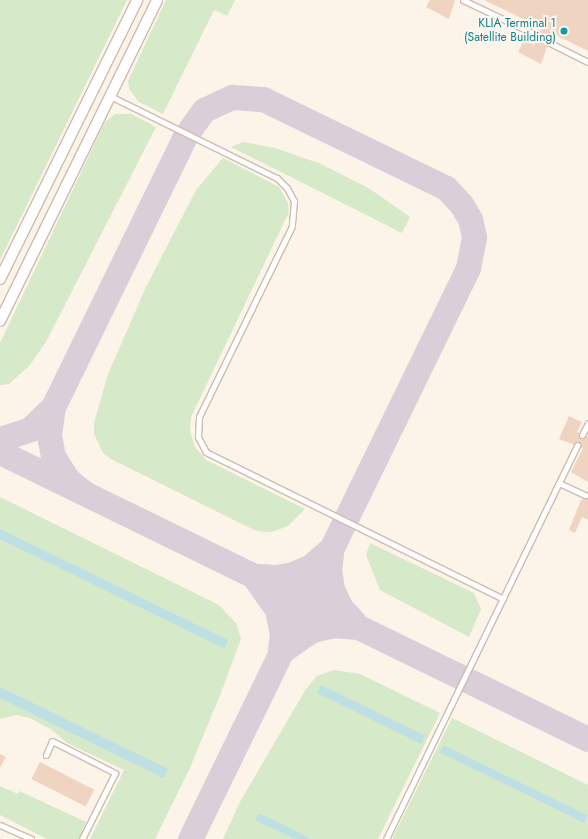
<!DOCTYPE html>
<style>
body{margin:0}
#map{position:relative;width:588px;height:839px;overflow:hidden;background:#fcf4e9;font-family:Jost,sans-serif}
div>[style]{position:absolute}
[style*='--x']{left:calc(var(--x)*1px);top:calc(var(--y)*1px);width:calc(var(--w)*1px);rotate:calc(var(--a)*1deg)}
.green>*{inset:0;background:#d6e9c8}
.water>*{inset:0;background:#bee0e5;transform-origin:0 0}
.taxiway>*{height:25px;margin:-12.5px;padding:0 12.5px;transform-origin:12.5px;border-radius:12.5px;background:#daced8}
.building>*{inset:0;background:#f0d4c2;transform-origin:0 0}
.roads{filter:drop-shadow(1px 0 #cebcaf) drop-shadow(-1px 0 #cebcaf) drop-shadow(0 1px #cebcaf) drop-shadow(0 -1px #cebcaf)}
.service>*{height:5px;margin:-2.5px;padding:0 2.5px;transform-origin:2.5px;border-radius:2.5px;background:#fff}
.minor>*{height:10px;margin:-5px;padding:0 5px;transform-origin:5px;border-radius:5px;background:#fff}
.dots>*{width:11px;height:11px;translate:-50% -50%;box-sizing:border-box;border:2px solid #fef8f0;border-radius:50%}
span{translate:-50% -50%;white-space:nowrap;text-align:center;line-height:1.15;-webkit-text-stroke:4px #fef8f0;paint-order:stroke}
.culture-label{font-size:12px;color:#0d838f}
.right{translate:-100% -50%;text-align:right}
</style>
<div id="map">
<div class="green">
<i style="clip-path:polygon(0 0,127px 0,0 260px)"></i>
<i style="clip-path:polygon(166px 0,235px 0,227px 16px,214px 10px,163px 114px,139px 102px,129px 89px,128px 81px)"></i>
<i style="clip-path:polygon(115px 114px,131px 114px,156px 127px,46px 342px,29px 366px,9px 384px,0 385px,0 343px,105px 122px)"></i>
<i style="clip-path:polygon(243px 142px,275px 148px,321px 164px,370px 189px,410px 217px,402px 233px,231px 147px)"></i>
<i style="clip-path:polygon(223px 158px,279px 187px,288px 203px,289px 212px,191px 417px,190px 431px,195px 447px,206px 460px,305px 509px,288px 526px,272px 532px,257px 531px,244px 525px,111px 459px,103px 453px,94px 434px,94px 423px,108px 374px,146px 287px,196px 190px)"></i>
<i style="clip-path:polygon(0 497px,219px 605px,236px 623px,241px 639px,221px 693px,189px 770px,155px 839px,90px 839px,124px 770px,67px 743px,52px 730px,30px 718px,17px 715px,0 719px)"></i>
<i style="clip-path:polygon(370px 543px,474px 593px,481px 609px,469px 637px,380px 590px,366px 555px)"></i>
<i style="clip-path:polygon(334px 670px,360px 674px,440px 713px,378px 839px,223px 839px,241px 800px,306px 689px,317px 676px)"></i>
<i style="clip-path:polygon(452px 718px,588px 785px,588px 839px,392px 839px)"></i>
<i style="clip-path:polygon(0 786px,18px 794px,19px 791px,86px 822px,79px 839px,47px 839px,0 815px)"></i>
</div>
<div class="water">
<i style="left:0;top:529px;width:254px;height:9px;rotate:26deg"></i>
<i style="left:321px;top:685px;width:116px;height:9px;rotate:26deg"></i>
<i style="left:0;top:687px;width:187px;height:10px;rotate:26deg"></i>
<i style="left:443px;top:745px;width:161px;height:8px;rotate:26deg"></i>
<i style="clip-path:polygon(259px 813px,312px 839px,295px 839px,255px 820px)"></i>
</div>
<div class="taxiway">
<i style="--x:0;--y:439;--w:32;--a:-18"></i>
<i style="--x:30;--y:429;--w:32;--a:-44"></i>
<i style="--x:0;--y:452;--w:654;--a:26.02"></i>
<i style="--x:83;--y:492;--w:19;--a:-141"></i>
<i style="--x:68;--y:480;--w:28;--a:-122"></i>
<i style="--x:53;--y:456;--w:21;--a:-101"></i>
<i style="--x:49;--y:435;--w:28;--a:-82"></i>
<i style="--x:53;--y:407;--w:301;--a:-64"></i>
<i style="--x:185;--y:136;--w:32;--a:-54"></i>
<i style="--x:204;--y:110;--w:31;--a:-25"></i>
<i style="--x:232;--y:97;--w:31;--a:4"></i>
<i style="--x:263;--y:99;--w:203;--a:25.9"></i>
<i style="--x:446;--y:188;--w:22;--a:47"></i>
<i style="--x:461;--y:204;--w:17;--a:59"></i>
<i style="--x:470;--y:219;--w:18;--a:77"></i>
<i style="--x:474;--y:237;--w:32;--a:101"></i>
<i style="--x:468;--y:268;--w:635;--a:115.96"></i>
<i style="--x:331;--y:554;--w:16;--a:97"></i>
<i style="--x:329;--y:570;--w:19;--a:81"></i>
<i style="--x:332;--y:589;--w:21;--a:65"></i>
<i style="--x:341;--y:608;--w:19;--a:47"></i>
<i style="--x:258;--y:576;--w:18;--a:3"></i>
<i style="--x:276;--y:577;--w:17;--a:-10"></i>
<i style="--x:293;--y:574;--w:20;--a:-24"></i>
<i style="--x:311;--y:566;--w:23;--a:-41"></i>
<i style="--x:255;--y:578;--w:38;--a:55"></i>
<i style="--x:277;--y:609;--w:26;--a:79"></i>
<i style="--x:282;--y:635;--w:14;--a:98"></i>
<i style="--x:283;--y:650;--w:35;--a:-35"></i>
<i style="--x:312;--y:630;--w:22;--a:-13"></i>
<i style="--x:333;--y:625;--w:21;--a:5"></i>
</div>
<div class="building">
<i style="clip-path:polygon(430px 0,455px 0,449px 19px,426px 7px)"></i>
<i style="clip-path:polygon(484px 0,588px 0,588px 51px,552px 33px,541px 64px,518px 52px,524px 40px,534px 45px,542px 28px)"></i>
<i style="clip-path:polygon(569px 416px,582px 422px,577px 432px,588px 437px,588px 482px,571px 472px,583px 448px,559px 439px)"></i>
<i style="clip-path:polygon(588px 491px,588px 520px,582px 517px,575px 533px,569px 530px,580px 502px)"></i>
<i style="clip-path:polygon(0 754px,6px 757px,0 768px)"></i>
<i style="left:40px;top:762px;width:61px;height:19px;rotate:27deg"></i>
</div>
<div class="roads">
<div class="service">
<i style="--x:463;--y:0;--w:83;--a:25.6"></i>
<i style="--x:548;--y:42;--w:45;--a:26.6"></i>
<i style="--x:110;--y:96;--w:186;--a:26.2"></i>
<i style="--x:277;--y:178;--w:14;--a:45"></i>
<i style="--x:287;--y:188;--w:15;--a:62"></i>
<i style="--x:294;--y:201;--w:25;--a:95"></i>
<i style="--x:292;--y:226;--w:212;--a:116"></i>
<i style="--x:199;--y:417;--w:20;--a:93"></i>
<i style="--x:198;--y:437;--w:17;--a:62"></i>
<i style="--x:206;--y:452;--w:331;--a:26.3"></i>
<i style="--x:582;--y:435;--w:13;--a:-63"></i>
<i style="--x:559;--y:483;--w:29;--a:25"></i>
<i style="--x:46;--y:755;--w:15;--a:-67"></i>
<i style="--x:52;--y:741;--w:71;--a:26.9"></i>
<i style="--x:115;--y:773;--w:74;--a:116.6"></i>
<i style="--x:0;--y:825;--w:34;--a:24"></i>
<i style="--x:386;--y:839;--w:438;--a:-64.1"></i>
</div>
<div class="minor">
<i style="--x:0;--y:279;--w:311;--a:-63.8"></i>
<i style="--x:0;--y:321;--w:357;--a:-63.9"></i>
</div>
</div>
<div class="dots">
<i style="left:564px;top:31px;background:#0f9aa8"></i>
</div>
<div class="culture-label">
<span class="right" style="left:556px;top:31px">KLIA Terminal 1<br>(Satellite Building)</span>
</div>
</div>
